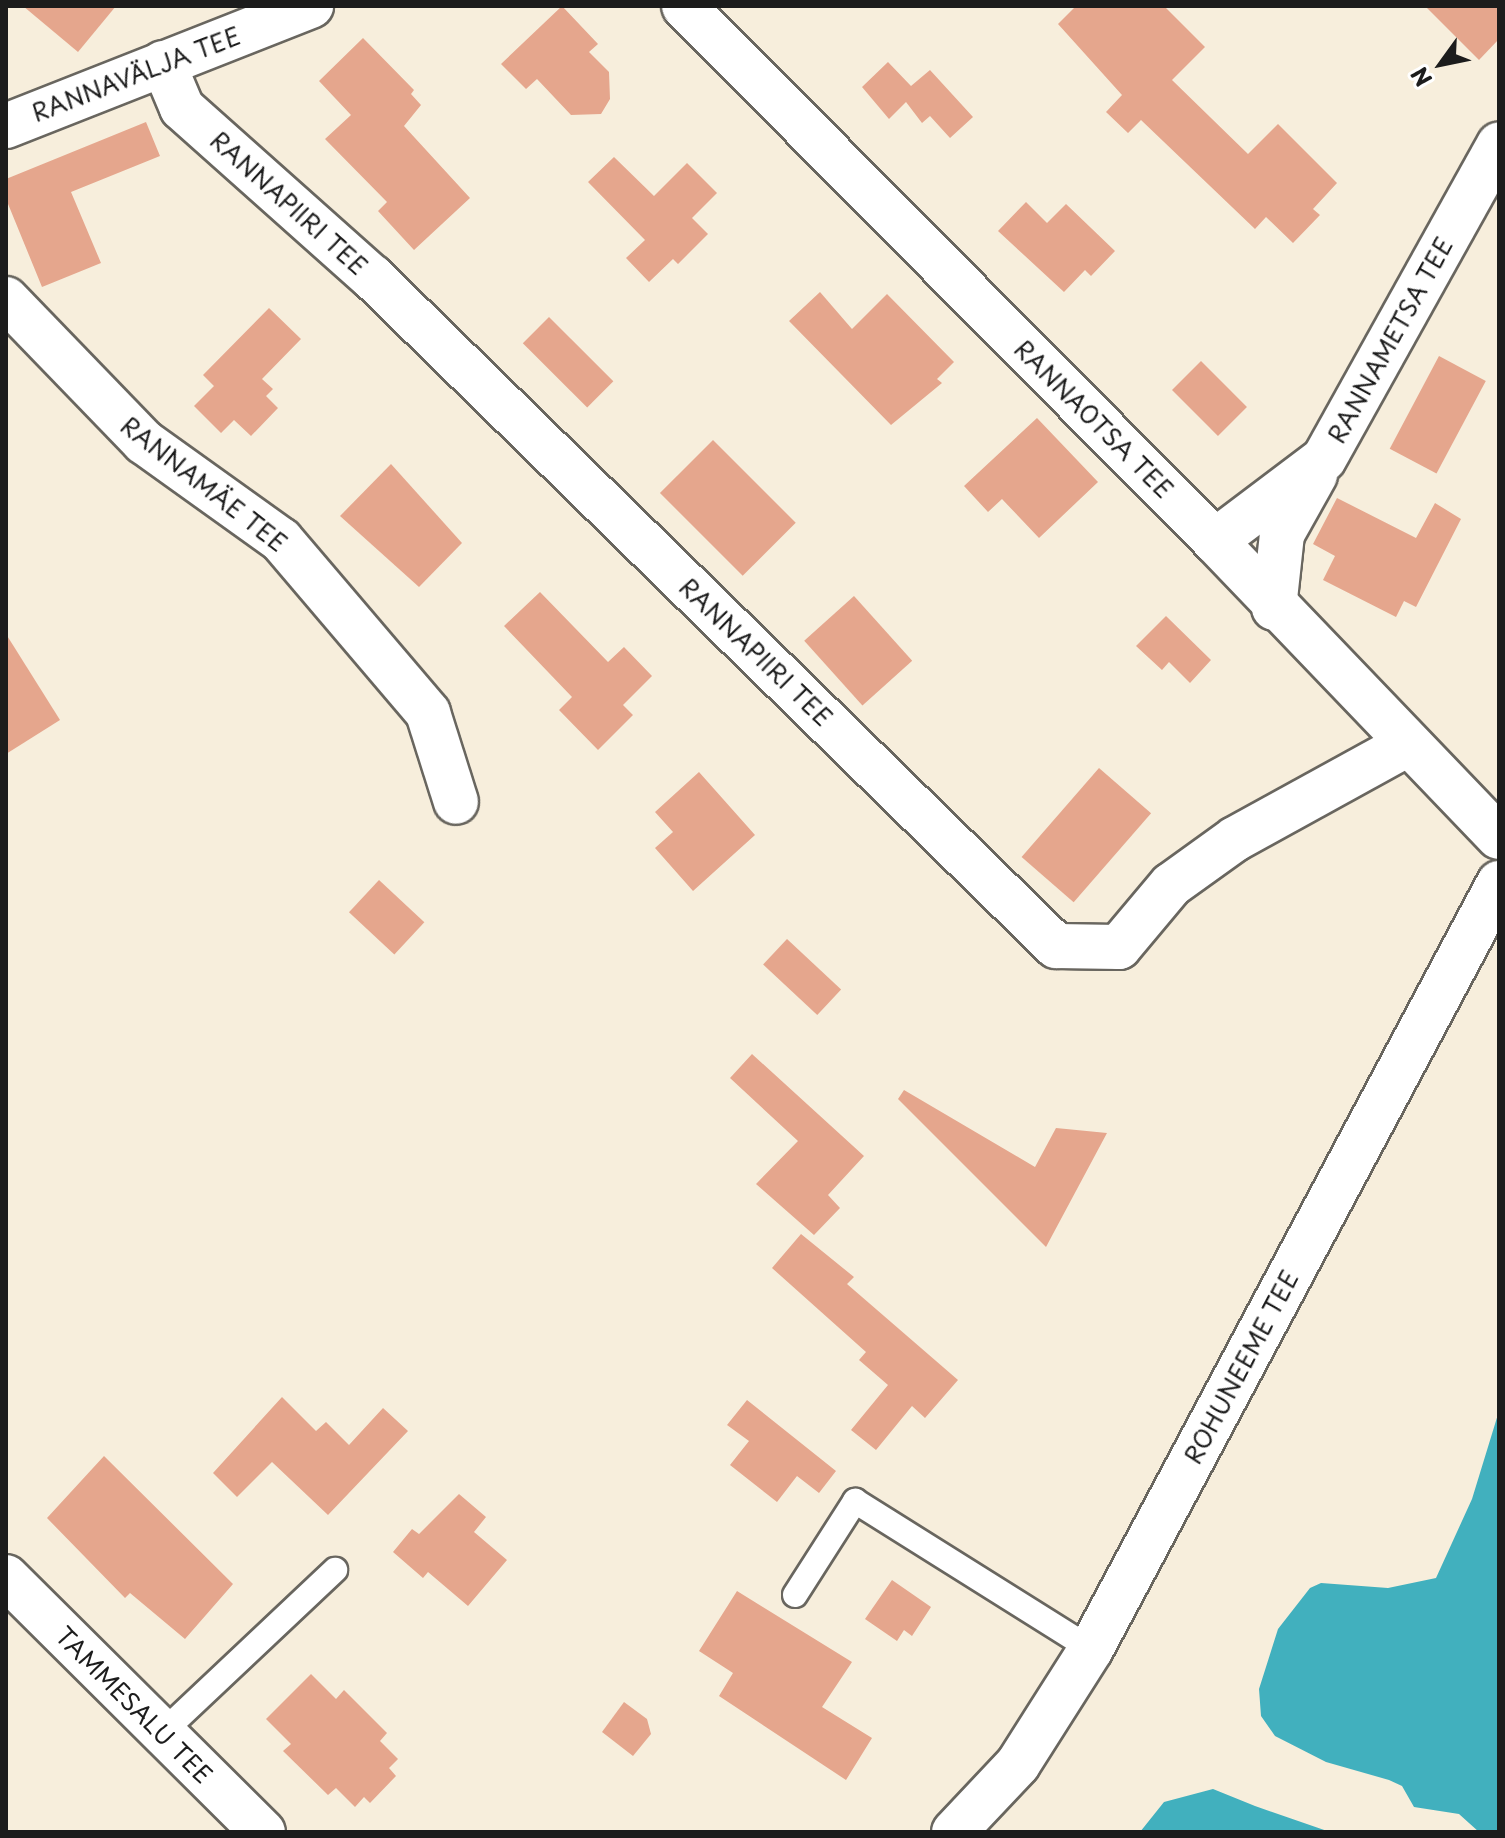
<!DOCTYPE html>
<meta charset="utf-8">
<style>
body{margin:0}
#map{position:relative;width:1505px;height:1838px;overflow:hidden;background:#f7eedc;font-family:"Playpen Sans",sans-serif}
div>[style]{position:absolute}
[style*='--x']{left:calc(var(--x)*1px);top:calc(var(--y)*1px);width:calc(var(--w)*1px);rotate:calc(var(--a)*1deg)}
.water>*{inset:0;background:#41b0be}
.building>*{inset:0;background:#e5a68d;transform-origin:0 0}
.roads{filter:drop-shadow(2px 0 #69665f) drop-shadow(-2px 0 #69665f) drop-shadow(0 2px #69665f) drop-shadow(0 -2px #69665f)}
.service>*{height:24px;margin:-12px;padding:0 12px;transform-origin:12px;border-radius:12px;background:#fff}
.minor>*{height:44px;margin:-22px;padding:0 22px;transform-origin:22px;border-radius:22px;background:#fff}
.tertiary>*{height:44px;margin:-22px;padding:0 22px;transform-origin:22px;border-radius:22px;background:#fff}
span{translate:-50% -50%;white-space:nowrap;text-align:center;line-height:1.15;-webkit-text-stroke:8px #fff;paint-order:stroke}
.street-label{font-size:24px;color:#1c1c1c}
.frame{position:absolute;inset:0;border:8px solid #1c1c1c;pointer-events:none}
.north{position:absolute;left:1401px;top:24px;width:80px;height:80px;-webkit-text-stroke:6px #fff;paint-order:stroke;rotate:237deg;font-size:22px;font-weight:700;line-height:32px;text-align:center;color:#1c1c1c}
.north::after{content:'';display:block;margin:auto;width:28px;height:36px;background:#1c1c1c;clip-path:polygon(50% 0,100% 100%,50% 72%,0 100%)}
</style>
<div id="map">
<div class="water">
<i style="clip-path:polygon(1499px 1411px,1499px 1832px,1479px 1832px,1459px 1814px,1414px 1807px,1402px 1786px,1389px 1780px,1326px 1762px,1275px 1736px,1261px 1716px,1259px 1689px,1278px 1629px,1310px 1588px,1321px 1583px,1388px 1588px,1436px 1578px,1472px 1499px)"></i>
<i style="clip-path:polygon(1213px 1789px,1255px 1806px,1330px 1832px,1140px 1832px,1164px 1802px)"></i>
</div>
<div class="building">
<i style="clip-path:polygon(23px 6px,116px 6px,78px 52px)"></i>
<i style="clip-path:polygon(562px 6px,598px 44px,589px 52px,609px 72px,610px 99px,601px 114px,571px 115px,537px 79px,526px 89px,501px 64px)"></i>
<i style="clip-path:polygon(1076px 6px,1164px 6px,1205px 47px,1172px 80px,1248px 154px,1278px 124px,1337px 183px,1313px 209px,1320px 215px,1293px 243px,1266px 217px,1255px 229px,1141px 120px,1128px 133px,1106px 112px,1122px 95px,1058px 24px)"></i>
<i style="clip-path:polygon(1425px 6px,1499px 6px,1499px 39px,1479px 60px)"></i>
<i style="clip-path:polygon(363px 38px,414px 90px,411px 94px,421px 105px,404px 126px,470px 198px,414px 250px,378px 211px,387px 202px,325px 139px,351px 115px,319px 81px)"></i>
<i style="clip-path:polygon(888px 62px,911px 86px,930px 70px,973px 117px,950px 138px,930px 116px,922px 123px,906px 102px,889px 119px,862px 87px)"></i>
<i style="clip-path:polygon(146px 122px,160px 156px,71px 192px,101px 263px,42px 287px,6px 199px,6px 179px)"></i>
<i style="clip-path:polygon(614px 157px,654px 196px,687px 163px,717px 193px,692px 218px,708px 234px,678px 264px,673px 259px,649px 282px,626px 258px,645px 240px,588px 182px)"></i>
<i style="clip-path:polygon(1026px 202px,1047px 223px,1066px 204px,1115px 251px,1091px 276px,1085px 270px,1064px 292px,998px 231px)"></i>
<i style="clip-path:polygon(820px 292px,852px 329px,887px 294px,954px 362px,937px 379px,942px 383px,891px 425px,789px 321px)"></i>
<i style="clip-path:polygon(269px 308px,301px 339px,262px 379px,273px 389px,266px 396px,278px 408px,251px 436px,234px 420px,221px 433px,194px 406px,214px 386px,203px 375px)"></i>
<i style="left:549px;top:317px;width:91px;height:37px;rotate:45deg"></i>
<i style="left:1439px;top:356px;width:53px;height:105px;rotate:28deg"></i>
<i style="left:1201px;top:361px;width:65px;height:41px;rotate:45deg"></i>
<i style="clip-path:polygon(1037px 418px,1098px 482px,1039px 538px,1002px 499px,988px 512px,964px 486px)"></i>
<i style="left:713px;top:440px;width:117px;height:75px;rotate:45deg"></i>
<i style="clip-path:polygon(391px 464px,462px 543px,419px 587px,340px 516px)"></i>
<i style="clip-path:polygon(1337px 498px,1416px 538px,1435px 503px,1461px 519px,1416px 607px,1404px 601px,1396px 617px,1323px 580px,1335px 556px,1313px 544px)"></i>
<i style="clip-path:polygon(540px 592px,608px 662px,624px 647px,652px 676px,623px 705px,633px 715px,598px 750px,559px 710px,572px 697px,504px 626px)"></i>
<i style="left:854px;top:596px;width:87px;height:67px;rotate:48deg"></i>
<i style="clip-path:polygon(1166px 616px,1211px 660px,1190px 683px,1169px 662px,1162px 670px,1136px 646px)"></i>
<i style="clip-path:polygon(6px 634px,60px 720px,6px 754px)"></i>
<i style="left:1099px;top:768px;width:69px;height:118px;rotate:41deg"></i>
<i style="clip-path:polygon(699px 772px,755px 835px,693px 891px,655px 848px,673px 832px,655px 812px)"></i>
<i style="left:379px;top:880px;width:62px;height:44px;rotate:43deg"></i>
<i style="left:787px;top:939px;width:74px;height:35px;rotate:43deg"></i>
<i style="clip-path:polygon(752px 1054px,864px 1156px,828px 1195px,840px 1208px,814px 1235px,756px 1184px,798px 1141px,730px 1078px)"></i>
<i style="clip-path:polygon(904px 1090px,1035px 1167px,1056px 1128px,1107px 1133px,1046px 1247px,898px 1099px)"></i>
<i style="clip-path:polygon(801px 1234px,854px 1277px,847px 1284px,958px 1380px,925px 1418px,912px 1406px,876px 1450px,851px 1430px,888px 1385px,859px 1360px,866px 1352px,772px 1268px)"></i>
<i style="clip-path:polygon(282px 1397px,316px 1431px,326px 1422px,349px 1445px,383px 1408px,408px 1431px,328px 1515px,272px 1462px,237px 1497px,213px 1473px)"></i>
<i style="clip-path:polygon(747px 1400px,836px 1471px,819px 1493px,797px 1476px,777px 1502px,730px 1465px,749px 1441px,727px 1425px)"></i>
<i style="clip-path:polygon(104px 1456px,233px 1584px,185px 1639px,130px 1593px,125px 1598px,47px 1518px)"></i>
<i style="clip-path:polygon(459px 1494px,486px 1517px,474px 1532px,507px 1560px,468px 1606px,428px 1572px,423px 1578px,393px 1552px,412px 1529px,419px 1534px)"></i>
<i style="clip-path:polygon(892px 1580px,931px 1607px,912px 1636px,904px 1630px,897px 1641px,865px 1619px)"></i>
<i style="clip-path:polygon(737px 1591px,852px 1662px,822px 1707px,872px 1738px,846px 1780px,719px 1696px,733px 1673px,699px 1651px)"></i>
<i style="clip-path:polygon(311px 1674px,336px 1699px,344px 1690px,387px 1733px,380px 1741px,398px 1759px,389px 1768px,396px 1776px,370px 1803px,364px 1797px,355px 1807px,336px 1788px,328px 1795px,283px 1751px,291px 1744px,266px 1719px)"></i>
<i style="clip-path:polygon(624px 1702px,647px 1719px,651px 1734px,633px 1756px,602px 1732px)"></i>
</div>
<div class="roads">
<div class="service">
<i style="--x:795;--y:1595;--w:112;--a:-57.4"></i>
<i style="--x:855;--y:1501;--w:279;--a:32.1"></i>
<i style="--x:162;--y:1733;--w:238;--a:-43.3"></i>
</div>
<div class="minor">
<i style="--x:684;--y:6;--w:754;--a:45.21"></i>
<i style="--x:1215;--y:541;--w:410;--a:46.2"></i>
<i style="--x:163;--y:63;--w:49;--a:67.1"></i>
<i style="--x:182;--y:108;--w:254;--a:41.7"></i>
<i style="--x:372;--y:277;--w:957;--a:44.36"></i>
<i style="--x:1056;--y:946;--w:63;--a:0.9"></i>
<i style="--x:1119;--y:947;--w:81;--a:-50"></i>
<i style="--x:1171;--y:885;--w:79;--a:-35.7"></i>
<i style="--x:1235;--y:839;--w:197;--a:-28.8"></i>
<i style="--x:6;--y:126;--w:328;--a:-21.5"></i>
<i style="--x:6;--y:299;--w:199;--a:46"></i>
<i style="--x:144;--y:442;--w:168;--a:35.6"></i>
<i style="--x:281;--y:540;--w:227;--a:49.6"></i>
<i style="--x:428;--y:713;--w:93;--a:72.5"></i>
<i style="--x:1215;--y:541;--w:136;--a:-37"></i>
<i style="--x:1324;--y:459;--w:360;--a:-60.9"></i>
<i style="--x:1274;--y:608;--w:74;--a:-83.8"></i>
<i style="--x:1282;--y:534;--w:68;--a:-60.8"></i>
<i style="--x:6;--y:1577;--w:362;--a:44.8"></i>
</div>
<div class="tertiary">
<i style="--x:954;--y:1832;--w:93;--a:-46.7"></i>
<i style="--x:1018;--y:1764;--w:136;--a:-57.6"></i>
<i style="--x:1091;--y:1649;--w:868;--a:-61.96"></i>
</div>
</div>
<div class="street-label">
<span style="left:136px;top:74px;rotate:-21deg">RANNAVÄLJA TEE</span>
<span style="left:289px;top:203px;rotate:42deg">RANNAPIIRI TEE</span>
<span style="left:1390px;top:340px;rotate:-61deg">RANNAMETSA TEE</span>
<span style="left:1094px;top:419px;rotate:45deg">RANNAOTSA TEE</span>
<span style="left:204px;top:484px;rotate:38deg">RANNAMÄE TEE</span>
<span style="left:756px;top:652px;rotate:44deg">RANNAPIIRI TEE</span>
<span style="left:1241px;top:1367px;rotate:-62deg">ROHUNEEME TEE</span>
<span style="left:134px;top:1705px;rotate:45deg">TAMMESALU TEE</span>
</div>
<div class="frame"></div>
<div class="north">N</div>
</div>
